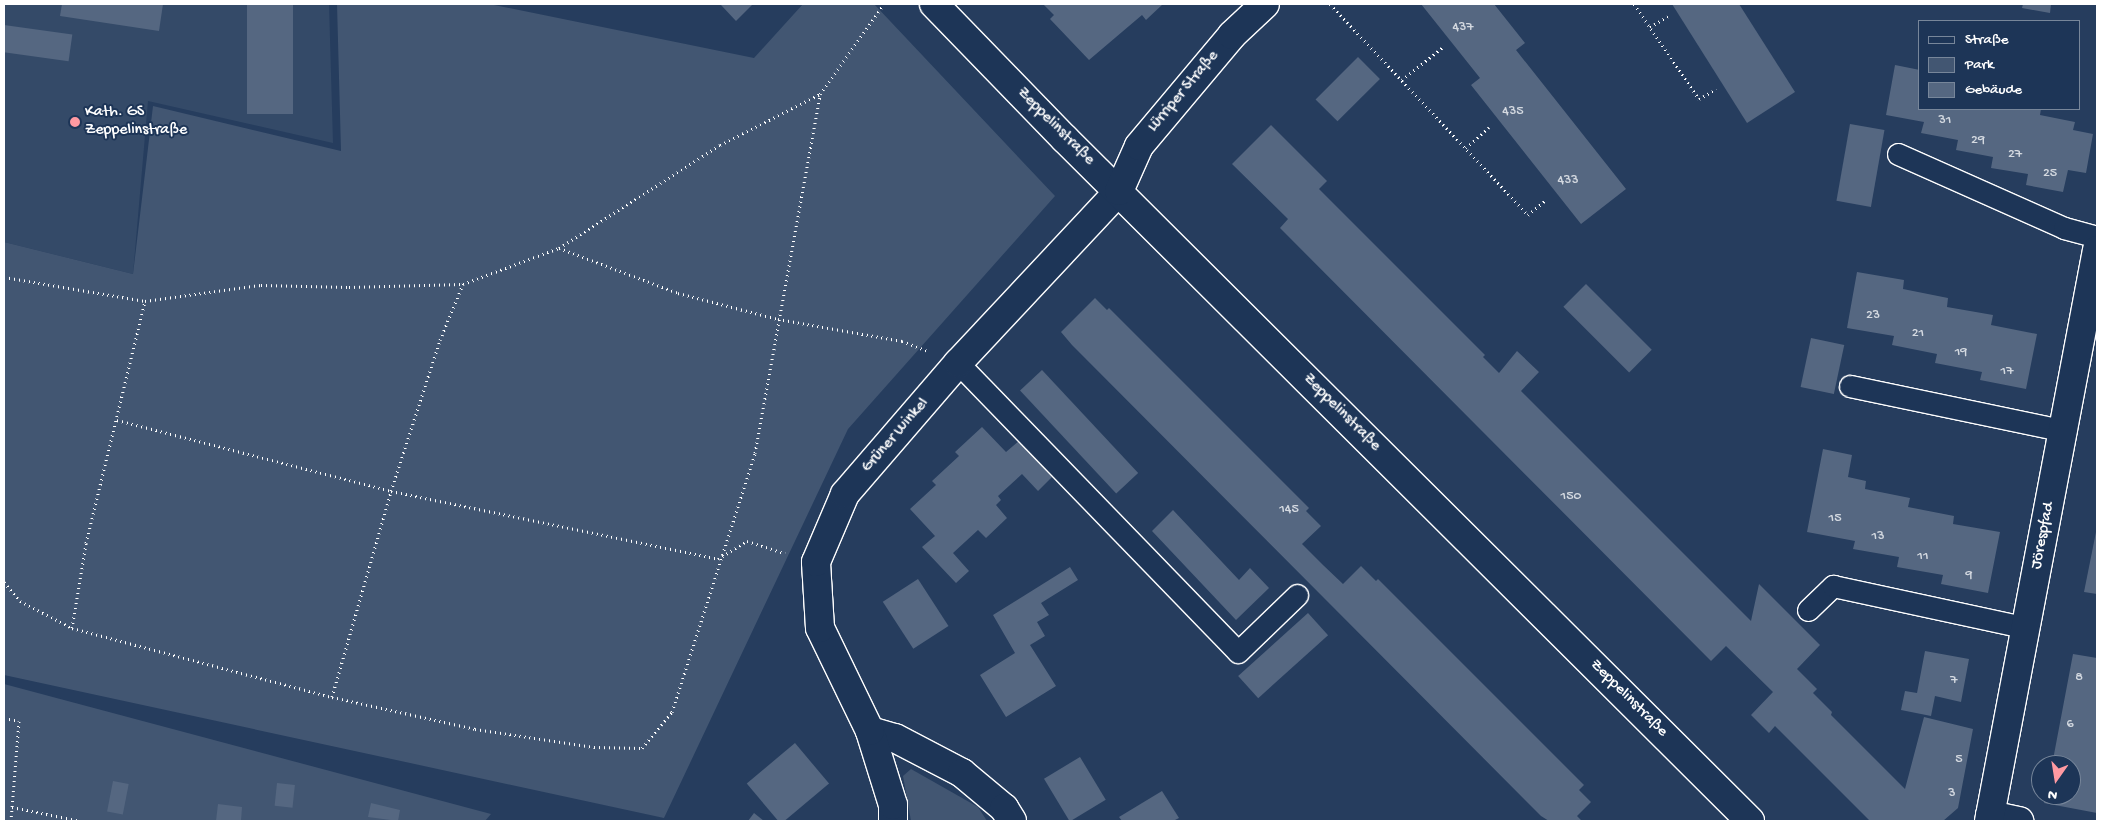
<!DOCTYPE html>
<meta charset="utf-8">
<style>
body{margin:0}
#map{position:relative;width:2101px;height:825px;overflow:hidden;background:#263d5e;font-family:"Gochi Hand",sans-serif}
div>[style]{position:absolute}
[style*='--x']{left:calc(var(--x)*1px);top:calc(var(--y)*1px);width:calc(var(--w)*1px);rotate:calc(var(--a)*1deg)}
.built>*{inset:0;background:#344a68}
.green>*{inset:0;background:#425672}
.building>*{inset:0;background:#556781;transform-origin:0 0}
.path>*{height:3px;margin-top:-1.5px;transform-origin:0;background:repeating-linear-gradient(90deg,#fff 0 1px,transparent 0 5px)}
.roads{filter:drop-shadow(1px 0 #fff) drop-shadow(-1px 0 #fff) drop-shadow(0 1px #fff) drop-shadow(0 -1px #fff)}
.lane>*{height:21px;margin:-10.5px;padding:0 10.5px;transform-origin:10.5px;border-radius:10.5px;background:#1d3557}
.street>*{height:28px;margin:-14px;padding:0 14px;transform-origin:14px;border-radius:14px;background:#1d3557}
.secondary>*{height:28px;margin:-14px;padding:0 14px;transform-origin:14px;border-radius:14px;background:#1d3557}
.dots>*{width:14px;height:14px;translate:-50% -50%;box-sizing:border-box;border:2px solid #1d3557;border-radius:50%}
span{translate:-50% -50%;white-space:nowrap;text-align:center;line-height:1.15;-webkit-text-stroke:4px #1d3557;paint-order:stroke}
.number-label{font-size:14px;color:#d4d9e0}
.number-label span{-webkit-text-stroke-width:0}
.street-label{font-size:16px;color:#fff}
.poi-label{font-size:16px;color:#fff}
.left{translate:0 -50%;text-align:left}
.frame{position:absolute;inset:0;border:5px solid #fff;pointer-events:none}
.legend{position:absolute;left:1918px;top:20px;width:162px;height:90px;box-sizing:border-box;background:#1d3557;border:1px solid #77869a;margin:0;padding:6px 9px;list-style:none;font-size:15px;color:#fff}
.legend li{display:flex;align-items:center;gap:10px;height:25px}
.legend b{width:25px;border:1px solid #77869a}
.north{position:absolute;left:2031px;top:755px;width:50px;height:50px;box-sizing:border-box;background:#1d3557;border:1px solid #77869a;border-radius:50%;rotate:193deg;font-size:14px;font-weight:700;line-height:20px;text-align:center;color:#fff}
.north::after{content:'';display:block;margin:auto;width:18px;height:22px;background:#ff9aa2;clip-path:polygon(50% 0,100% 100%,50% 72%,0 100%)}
</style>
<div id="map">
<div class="built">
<i style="clip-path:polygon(4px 4px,329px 4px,333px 143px,148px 101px,133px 274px,4px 242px)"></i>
</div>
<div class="green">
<i style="clip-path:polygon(337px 4px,489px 4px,754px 58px,803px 4px,874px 4px,1055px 196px,848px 429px,664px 818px,4px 675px,4px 242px,133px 274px,153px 106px,341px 151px)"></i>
<i style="clip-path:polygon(4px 684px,491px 814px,485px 821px,4px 821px)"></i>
<i style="clip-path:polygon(911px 769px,978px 807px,987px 821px,911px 821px,903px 776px)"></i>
</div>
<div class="building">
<i style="clip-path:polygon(62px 4px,163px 4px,159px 31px,60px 16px)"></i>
<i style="left:247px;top:4px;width:46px;height:110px"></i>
<i style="clip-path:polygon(710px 4px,753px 4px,736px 21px,721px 5px)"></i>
<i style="clip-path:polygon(1043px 4px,1163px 4px,1146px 20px,1142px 15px,1089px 60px,1050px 19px,1054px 15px)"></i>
<i style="clip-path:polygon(1421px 4px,1494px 4px,1525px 43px,1516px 50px,1626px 189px,1581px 224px,1471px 85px,1480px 78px)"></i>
<i style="clip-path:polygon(1672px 4px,1739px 4px,1795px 92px,1747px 123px)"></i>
<i style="clip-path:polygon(2023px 4px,2051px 4px,2050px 13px,2022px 8px)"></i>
<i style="left:4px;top:25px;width:69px;height:27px;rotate:8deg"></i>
<i style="left:1358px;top:57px;width:31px;height:60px;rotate:45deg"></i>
<i style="clip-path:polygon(1895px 65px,1920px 70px,1920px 109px,2041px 109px,2040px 115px,2075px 122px,2073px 130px,2093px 134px,2086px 173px,2068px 170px,2063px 192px,2026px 185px,2028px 174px,1991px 168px,1993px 157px,1956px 150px,1958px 140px,1921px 133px,1924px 122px,1886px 115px)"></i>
<i style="left:1850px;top:124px;width:35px;height:78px;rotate:10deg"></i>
<i style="clip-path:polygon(1271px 125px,1327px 181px,1319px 189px,1485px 355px,1483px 357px,1499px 373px,1517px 351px,1539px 372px,1521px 391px,1751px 621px,1759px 584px,1820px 645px,1797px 669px,1817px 689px,1813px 693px,1832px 712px,1831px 715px,1905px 789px,1924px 717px,1973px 729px,1958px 808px,1943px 821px,1870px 821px,1775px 726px,1769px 733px,1751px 715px,1773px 692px,1726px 646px,1711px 661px,1280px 228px,1288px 219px,1232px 164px)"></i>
<i style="clip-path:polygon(1857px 272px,1904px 280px,1903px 289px,1948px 298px,1947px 307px,1993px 315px,1991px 325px,2037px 334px,2026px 389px,1980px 380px,1982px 372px,1935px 363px,1937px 354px,1892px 345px,1894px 336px,1847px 328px)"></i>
<i style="left:1586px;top:284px;width:93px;height:32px;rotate:45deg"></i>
<i style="clip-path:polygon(1095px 298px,1107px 310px,1109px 308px,1309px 508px,1306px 511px,1321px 526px,1302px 544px,1323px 565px,1343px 584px,1361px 566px,1376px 581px,1378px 579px,1584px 785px,1579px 790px,1591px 802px,1577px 816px,1582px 821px,1549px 821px,1541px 816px,1072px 345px,1061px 332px)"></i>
<i style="left:1811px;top:338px;width:34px;height:50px;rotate:12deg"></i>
<i style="left:1042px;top:370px;width:141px;height:30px;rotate:47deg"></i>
<i style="clip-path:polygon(982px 427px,1006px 452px,1019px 441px,1052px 477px,1038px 491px,1022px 474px,998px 496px,1001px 500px,996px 505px,1007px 518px,986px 538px,978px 530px,953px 553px,969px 571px,956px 583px,922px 547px,935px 536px,910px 509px,936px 485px,932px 481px,959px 456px,955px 452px)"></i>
<i style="clip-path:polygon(1823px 449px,1852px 455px,1848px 477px,1866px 481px,1865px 489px,1910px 498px,1908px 507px,1954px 516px,1953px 524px,2000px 532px,1988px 593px,1941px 584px,1943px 575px,1897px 567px,1899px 557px,1853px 549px,1855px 541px,1807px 532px)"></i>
<i style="clip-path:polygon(1173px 510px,1239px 580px,1250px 568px,1269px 588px,1236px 620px,1152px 531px)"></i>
<i style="clip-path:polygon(2097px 527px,2097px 594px,2084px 592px)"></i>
<i style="clip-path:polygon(1070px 567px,1078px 580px,1041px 603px,1049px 615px,1037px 622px,1045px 636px,1030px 645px,1056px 686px,1006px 717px,980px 675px,1015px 653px,993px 615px)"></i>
<i style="left:918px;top:579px;width:56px;height:42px;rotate:57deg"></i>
<i style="left:1308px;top:613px;width:30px;height:94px;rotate:48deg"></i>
<i style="clip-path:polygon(1925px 651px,1969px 659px,1961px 702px,1935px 696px,1931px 716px,1901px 710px,1905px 691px,1917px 693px)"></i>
<i style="clip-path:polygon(2073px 654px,2097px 658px,2097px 813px,2044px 803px,2046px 795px,2071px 795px,2071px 765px,2052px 765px)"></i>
<i style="left:795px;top:743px;width:53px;height:63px;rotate:50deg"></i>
<i style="left:1080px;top:757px;width:50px;height:42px;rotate:59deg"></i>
<i style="left:113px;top:781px;width:16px;height:31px;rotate:11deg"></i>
<i style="left:277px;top:783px;width:18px;height:23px;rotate:6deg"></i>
<i style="clip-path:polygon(1162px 791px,1179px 818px,1173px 821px,1122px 821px,1119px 817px)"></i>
<i style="clip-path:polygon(371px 803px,400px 810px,398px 821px,368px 817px)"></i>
<i style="clip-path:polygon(218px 804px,242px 807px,241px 821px,216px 821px)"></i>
<i style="clip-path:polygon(754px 813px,764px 821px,748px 821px)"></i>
</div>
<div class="path">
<i style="--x:1330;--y:4;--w:289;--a:46.8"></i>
<i style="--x:1528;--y:215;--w:23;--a:-40"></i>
<i style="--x:1634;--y:4;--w:115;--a:55.6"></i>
<i style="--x:1699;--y:99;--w:20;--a:-30"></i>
<i style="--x:1650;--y:27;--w:21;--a:-31"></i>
<i style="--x:1402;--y:80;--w:53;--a:-38.8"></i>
<i style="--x:1466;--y:148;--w:31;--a:-42"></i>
<i style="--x:559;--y:248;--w:127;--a:20.7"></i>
<i style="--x:678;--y:293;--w:103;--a:14.6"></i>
<i style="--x:778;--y:319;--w:126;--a:10.1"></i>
<i style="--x:902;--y:341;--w:26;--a:21"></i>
<i style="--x:4;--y:277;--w:143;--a:9.7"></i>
<i style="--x:117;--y:420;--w:283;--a:14.5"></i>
<i style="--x:391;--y:491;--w:334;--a:11.7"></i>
<i style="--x:718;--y:559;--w:34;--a:-32"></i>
<i style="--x:747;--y:541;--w:40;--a:18"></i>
<i style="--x:4;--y:582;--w:25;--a:50"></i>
<i style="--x:20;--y:601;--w:59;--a:27.4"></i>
<i style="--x:72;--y:628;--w:269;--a:14.9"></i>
<i style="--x:332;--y:697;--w:147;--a:12.6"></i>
<i style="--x:475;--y:729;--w:120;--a:8.6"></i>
<i style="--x:594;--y:747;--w:48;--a:1.2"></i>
<i style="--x:642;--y:748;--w:47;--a:-50.2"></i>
<i style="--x:672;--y:712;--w:272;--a:-72.2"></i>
<i style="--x:755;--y:453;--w:365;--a:-79.7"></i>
<i style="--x:820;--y:94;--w:110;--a:-54.6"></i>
<i style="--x:72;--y:628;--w:86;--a:-80.6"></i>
<i style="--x:86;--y:543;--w:249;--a:-76.3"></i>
<i style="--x:145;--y:301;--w:117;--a:-7.9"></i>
<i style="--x:261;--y:285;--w:88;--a:1.3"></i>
<i style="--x:349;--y:287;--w:114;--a:-1.5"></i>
<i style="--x:463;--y:284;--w:103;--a:-20.6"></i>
<i style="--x:559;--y:248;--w:191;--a:-32.6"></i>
<i style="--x:720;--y:145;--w:112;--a:-27"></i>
<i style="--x:332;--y:697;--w:214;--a:-74"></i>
<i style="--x:391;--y:491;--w:159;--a:-72"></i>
<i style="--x:440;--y:340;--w:61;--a:-67.7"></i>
<i style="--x:4;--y:718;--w:15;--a:11"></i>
<i style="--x:19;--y:721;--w:100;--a:94.6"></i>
<i style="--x:12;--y:807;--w:70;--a:11.5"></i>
</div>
<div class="roads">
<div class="lane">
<i style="--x:1898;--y:154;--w:182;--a:24"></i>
<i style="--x:2064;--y:228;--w:34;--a:15"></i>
<i style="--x:958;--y:363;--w:402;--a:45.9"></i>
<i style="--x:1238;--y:652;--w:82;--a:-44"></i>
<i style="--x:1850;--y:386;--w:220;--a:11.8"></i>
<i style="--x:1808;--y:610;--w:35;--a:-44"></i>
<i style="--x:1833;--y:586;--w:198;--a:12.2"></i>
</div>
<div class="street">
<i style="--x:870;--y:731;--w:26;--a:16"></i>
<i style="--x:895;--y:738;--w:76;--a:27.6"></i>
<i style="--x:962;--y:773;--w:55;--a:39.8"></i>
<i style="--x:1004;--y:808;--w:15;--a:58"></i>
<i style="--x:1990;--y:815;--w:30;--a:12"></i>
<i style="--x:893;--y:821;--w:16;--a:-90"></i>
<i style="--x:893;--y:805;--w:77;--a:-107.3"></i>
<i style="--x:870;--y:731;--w:114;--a:-115.9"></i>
<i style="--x:820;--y:628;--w:66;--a:-93.5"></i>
<i style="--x:816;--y:562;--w:74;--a:-66.9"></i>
<i style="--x:845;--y:494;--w:173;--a:-49.2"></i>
<i style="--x:958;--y:363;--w:236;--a:-46.9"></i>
<i style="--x:1989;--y:821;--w:581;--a:-79.29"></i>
</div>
<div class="secondary">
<i style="--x:934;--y:4;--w:187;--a:45.9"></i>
<i style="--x:1064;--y:138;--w:968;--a:44.87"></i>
<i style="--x:1119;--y:191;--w:49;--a:-66"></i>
<i style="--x:1139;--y:146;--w:145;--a:-50"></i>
<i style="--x:1232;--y:35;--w:45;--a:-43.2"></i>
</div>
</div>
<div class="dots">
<i style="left:75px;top:122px;background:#ff9aa2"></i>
</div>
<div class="number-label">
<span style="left:1463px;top:28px">437</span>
<span style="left:1513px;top:112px">435</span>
<span style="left:1945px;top:121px">31</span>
<span style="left:1978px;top:141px">29</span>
<span style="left:2015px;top:155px">27</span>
<span style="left:2050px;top:174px">25</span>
<span style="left:1568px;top:181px">433</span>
<span style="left:1873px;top:316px">23</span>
<span style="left:1918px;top:334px">21</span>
<span style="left:1961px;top:353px">19</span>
<span style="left:2007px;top:372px">17</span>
<span style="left:1571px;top:497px">150</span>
<span style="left:1289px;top:510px">145</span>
<span style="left:1835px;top:519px">15</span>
<span style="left:1878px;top:537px">13</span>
<span style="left:1923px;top:557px">11</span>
<span style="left:1969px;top:576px">9</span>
<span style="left:2079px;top:678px">8</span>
<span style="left:1954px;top:681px">7</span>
<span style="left:2070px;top:725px">6</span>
<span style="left:1959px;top:760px">5</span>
<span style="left:1952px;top:794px">3</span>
</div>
<div class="street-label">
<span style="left:1184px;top:92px;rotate:-50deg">Lürriper Straße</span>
<span style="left:1055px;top:127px;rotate:45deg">Zeppelinstraße</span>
<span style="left:1341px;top:413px;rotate:45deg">Zeppelinstraße</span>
<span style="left:896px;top:436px;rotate:-49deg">Grüner Winkel</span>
<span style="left:2044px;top:536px;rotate:-79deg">Jörespfad</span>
<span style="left:1628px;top:699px;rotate:45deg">Zeppelinstraße</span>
</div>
<div class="poi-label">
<span class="left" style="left:85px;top:122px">Kath. GS<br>Zeppelinstraße</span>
</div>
<div class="frame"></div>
<ul class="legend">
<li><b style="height:6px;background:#1d3557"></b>Straße</li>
<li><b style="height:14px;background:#425672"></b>Park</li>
<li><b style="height:14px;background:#556781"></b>Gebäude</li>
</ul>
<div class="north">N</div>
</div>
